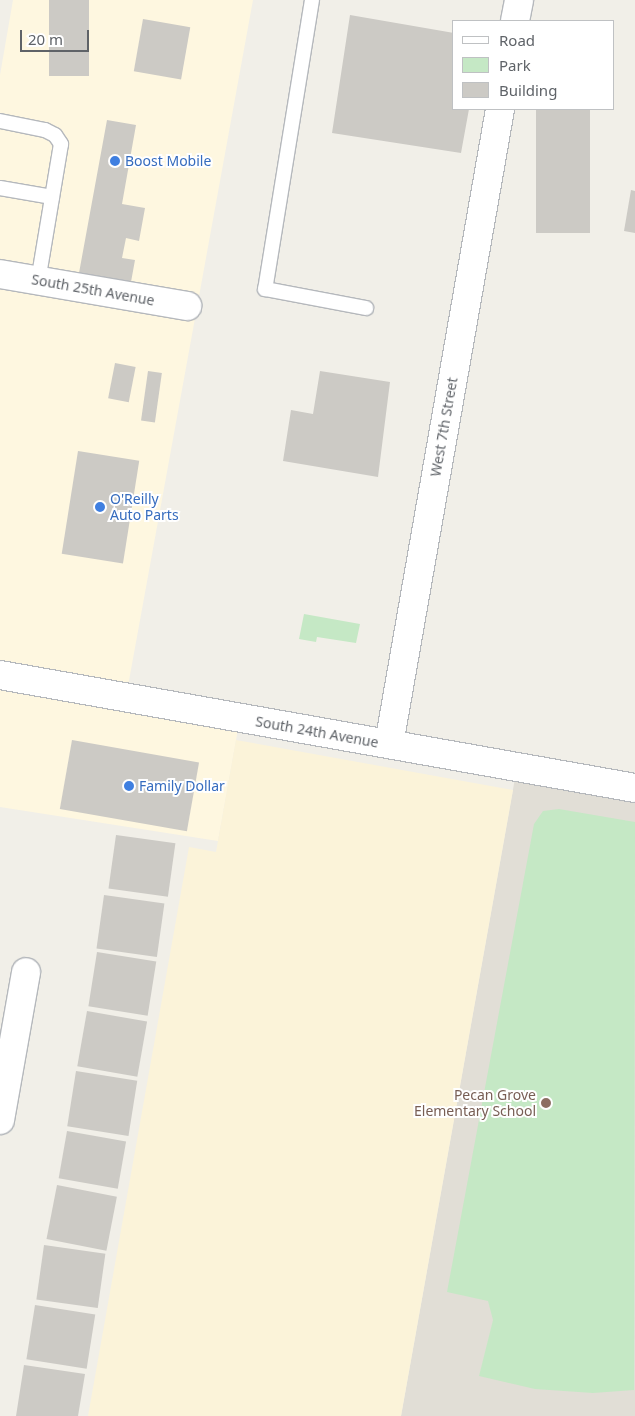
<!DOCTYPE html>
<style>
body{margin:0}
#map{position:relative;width:635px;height:1416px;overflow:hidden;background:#f1efe8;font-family:"Noto Sans",sans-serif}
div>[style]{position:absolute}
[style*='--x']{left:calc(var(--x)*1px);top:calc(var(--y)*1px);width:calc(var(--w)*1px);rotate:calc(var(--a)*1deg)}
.commercial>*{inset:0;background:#fef7e0}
.education>*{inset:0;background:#e1ded6}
.green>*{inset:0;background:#c5e8c5}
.sand>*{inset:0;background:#fbf3d9}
.building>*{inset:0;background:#cccac5;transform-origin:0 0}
.roads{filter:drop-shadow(1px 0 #b5b8bc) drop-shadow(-1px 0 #b5b8bc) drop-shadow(0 1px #b5b8bc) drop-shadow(0 -1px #b5b8bc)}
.lane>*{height:14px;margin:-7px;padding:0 7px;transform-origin:7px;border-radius:7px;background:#fff}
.street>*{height:28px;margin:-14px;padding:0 14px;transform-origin:14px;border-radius:14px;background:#fff}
.dots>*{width:14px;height:14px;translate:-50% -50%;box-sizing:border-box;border:2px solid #fff;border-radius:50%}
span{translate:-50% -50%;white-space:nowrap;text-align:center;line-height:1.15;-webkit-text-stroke:4px #fff;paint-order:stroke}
.shop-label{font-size:14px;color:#366cbe}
.left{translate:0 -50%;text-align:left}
.street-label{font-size:14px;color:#5f6368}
.education-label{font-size:14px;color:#785e54}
.right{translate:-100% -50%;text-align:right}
.legend{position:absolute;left:452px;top:20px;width:162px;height:90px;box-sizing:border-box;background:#fff;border:1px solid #bfc1c3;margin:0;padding:6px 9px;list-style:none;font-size:15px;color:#5f6368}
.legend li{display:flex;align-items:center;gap:10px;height:25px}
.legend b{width:25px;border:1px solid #bfc1c3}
.scale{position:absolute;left:20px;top:30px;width:69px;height:22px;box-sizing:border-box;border:2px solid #5f6368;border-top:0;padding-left:6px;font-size:15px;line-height:18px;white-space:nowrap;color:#5f6368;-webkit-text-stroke:4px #fff;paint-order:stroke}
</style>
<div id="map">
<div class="commercial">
<i style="clip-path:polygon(13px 0,253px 0,126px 697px,240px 718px,218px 841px,0 807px,0 75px)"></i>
</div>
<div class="education">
<i style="clip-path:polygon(517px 767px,635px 788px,635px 1416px,401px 1416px)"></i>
</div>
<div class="green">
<i style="clip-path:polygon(304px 614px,360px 624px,356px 643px,317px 637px,316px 642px,299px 639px)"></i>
<i style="clip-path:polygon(559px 809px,635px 822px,634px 1390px,593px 1393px,535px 1389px,479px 1376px,493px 1320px,488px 1301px,447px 1292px,534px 824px,543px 811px)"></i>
</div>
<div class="sand">
<i style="clip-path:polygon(236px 740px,513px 790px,401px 1416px,88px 1416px,189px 847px,216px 852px)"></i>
</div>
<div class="building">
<i style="left:49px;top:0;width:40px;height:76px"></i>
<i style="clip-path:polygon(350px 15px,454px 33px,454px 109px,469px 109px,461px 153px,332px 133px)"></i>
<i style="left:143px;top:19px;width:48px;height:53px;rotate:10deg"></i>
<i style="left:536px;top:109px;width:54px;height:124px"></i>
<i style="clip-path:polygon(107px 120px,136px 125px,122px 204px,145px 208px,139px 241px,126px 238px,122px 258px,135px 260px,131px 282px,79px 273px)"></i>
<i style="clip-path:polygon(631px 190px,635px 191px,635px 233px,624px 231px)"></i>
<i style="left:115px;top:363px;width:21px;height:36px;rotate:11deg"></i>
<i style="left:148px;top:371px;width:14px;height:50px;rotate:8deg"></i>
<i style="clip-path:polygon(320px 371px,390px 382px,378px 477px,283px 461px,291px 410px,313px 414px)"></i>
<i style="left:78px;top:451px;width:62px;height:104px;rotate:9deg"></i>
<i style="left:72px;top:740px;width:129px;height:70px;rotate:10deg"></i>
<i style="left:116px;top:835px;width:60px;height:54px;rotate:8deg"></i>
<i style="left:104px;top:895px;width:61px;height:54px;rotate:8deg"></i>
<i style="left:97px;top:952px;width:60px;height:55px;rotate:9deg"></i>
<i style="left:87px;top:1011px;width:61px;height:56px;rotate:10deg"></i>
<i style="left:76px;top:1071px;width:62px;height:56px;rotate:9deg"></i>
<i style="left:67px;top:1131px;width:60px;height:48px;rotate:10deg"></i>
<i style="left:57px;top:1185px;width:61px;height:55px;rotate:11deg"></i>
<i style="left:44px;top:1245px;width:62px;height:55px;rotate:8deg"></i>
<i style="left:35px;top:1305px;width:61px;height:55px;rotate:9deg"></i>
<i style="clip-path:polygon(24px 1365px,85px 1374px,78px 1416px,16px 1416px)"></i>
</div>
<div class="roads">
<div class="lane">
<i style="--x:312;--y:0;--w:293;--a:99.2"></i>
<i style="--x:265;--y:289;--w:103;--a:10.7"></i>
<i style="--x:0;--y:121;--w:46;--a:11.3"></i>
<i style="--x:45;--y:130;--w:11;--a:27"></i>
<i style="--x:55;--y:135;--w:11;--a:56"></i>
<i style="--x:61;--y:144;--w:139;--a:99.5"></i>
<i style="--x:0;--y:188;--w:53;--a:9.8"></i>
</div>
<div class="street">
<i style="--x:515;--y:21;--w:21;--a:-79"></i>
<i style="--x:0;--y:274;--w:190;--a:9.7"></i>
<i style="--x:0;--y:675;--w:645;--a:10.09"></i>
<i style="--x:389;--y:744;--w:645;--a:-80.08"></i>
<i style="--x:0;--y:1120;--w:150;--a:-80"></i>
</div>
</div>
<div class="dots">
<i style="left:115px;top:161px;background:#3f7fe0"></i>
<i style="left:100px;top:507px;background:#3f7fe0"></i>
<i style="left:129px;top:786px;background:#3f7fe0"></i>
<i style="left:546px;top:1103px;background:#8d6e63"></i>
</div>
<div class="shop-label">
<span class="left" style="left:125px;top:161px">Boost Mobile</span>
<span class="left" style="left:110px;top:507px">O'Reilly<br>Auto Parts</span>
<span class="left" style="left:139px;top:786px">Family Dollar</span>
</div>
<div class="street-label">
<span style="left:93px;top:290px;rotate:10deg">South 25th Avenue</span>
<span style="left:444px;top:427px;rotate:-80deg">West 7th Street</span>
<span style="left:317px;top:732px;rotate:10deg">South 24th Avenue</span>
</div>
<div class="education-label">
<span class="right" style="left:536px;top:1103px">Pecan Grove<br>Elementary School</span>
</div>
<ul class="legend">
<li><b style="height:6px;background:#fff"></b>Road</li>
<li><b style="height:14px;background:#c5e8c5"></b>Park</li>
<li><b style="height:14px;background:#cccac5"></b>Building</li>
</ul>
<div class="scale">20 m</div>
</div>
